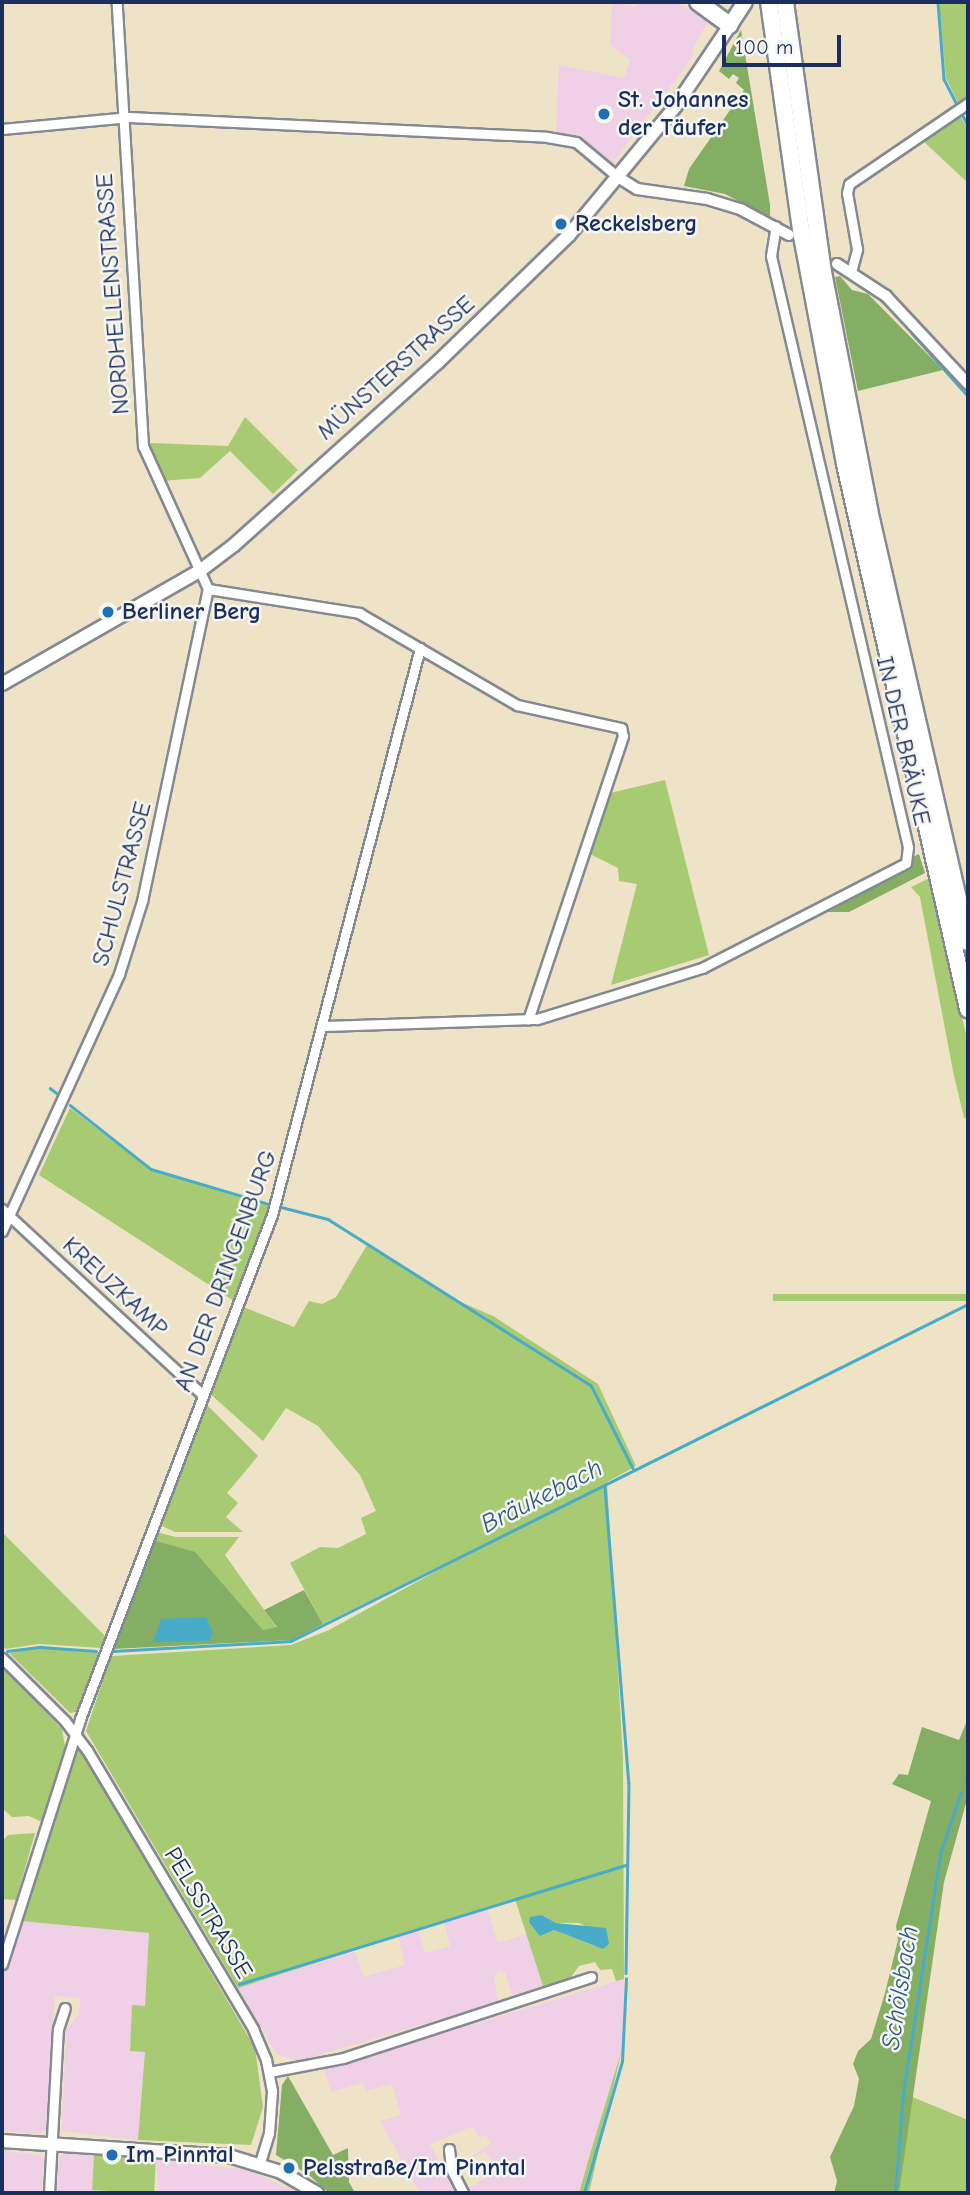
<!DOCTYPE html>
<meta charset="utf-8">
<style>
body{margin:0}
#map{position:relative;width:970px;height:2195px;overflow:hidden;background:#eee3c7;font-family:"Comic Neue",sans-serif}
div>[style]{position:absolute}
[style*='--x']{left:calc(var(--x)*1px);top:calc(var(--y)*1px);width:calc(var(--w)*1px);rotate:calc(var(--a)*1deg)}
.built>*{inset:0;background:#efd0e6}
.green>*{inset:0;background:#a7ca73;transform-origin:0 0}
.forest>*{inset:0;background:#85ae65}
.water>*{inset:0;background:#48abc7}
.stream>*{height:2.5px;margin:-1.25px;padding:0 1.25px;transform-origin:1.25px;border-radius:1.25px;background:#48abc7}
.roads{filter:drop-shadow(2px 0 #848992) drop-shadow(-2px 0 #848992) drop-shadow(0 2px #848992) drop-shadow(0 -2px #848992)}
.minor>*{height:9px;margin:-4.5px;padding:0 4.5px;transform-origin:4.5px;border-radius:4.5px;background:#fff}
.tertiary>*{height:10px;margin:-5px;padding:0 5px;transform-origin:5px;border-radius:5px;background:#fff}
.secondary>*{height:12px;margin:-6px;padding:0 6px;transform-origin:6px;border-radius:6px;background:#fff}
.primary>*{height:14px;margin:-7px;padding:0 7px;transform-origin:7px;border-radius:7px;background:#fff}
.motorway>*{height:16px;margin:-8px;padding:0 8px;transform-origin:8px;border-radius:8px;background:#fff}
.dots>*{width:19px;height:19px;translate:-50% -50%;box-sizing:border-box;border:4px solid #f6f6f2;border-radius:50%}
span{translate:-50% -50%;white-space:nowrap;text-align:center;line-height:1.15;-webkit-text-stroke:5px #f6f6f2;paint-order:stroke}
.poi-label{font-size:24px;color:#1b2f5e;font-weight:700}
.left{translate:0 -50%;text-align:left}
.street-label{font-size:24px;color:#1b2f5e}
.water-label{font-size:26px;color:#2b5a83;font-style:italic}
.frame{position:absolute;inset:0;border:4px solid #1b2f5e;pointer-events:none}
.scale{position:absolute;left:722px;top:35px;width:119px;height:32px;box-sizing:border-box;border:4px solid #1b2f5e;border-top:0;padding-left:9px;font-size:21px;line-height:24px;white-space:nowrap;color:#1b2f5e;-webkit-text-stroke:5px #f6f6f2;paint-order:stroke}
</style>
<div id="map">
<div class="built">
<i style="clip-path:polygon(612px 2px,635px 7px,638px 2px,677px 2px,708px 21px,692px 51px,695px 54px,610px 166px,556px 135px,559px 65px,624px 78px,630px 60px,610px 45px)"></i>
<i style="clip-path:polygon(487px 1908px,498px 1943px,527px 1934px,544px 1989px,513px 1998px,505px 1972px,499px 1971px,494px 1977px,498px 2002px,298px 2061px,277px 2054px,238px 1988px,355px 1951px,363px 1977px,405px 1965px,398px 1937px,418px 1930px,425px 1953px,450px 1946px,444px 1922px)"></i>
<i style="clip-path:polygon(20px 1921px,149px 1933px,145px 2006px,132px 2006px,130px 2050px,145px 2051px,138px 2140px,62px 2131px,66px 2030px,79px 2014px,80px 1998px,55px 1996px,46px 2129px,39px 2134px,2px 2131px,2px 1978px)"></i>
<i style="clip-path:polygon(624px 1979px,622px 2049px,579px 2193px,473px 2193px,470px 2187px,492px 2175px,490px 2169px,496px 2166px,485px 2152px,461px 2163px,491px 2144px,486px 2135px,479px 2138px,473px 2126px,430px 2144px,456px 2193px,420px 2193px,380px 2121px,401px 2115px,392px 2084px,366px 2091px,363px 2083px,331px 2092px,324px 2069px)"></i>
<i style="clip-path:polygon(2px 2150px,43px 2156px,42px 2193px,2px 2193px)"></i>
<i style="clip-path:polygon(64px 2153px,94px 2155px,93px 2190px,135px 2193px,57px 2193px,59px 2158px)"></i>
<i style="clip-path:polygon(156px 2159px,248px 2170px,299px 2193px,159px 2193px)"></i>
</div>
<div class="green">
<i style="clip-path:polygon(939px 2px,968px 2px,968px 96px,958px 103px,946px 78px)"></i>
<i style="clip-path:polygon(959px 114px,968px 130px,968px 183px,921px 139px)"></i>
<i style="clip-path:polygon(245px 417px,298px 470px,273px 494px,230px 451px,200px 478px,161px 481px,150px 443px,228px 446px)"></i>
<i style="clip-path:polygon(665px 780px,709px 955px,611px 985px,637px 884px,619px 881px,618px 868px,586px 852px,606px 794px)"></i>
<i style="clip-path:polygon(930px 878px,968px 1043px,968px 1118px,964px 1118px,953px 1071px,920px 897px,911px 887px)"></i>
<i style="clip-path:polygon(70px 1108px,151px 1170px,270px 1205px,234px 1301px,39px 1175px)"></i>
<i style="clip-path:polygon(evenodd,367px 1245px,456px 1300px,493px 1316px,598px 1384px,636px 1466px,607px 1482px,623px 1758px,624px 1979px,616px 1981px,612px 1969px,600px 1970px,595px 1962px,579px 1966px,569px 1980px,544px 1989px,515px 1899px,238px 1988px,86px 1731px,111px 1656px,291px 1645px,329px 1630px,495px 1539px,323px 1624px,290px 1563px,320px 1547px,338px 1548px,366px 1534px,361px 1518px,376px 1511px,360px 1475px,318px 1426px,286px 1408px,263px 1441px,208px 1392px,241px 1306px,294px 1327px,309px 1301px,322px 1304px,336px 1297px,367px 1245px,542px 1915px,556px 1923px,579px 1923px,591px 1929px,595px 1946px,554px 1930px,544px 1934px,542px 1915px)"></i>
<i style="left:968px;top:1294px;width:7px;height:195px;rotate:90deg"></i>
<i style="clip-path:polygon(207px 1405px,258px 1456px,227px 1493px,238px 1503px,226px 1517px,243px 1532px,175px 1532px,158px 1524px,202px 1406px)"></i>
<i style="clip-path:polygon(2px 1532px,105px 1636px,101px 1648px,39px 1644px,5px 1649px,2px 1646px)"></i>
<i style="clip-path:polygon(156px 1532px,176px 1537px,239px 1537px,225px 1555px,277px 1628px,263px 1630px,195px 1553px,153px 1540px)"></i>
<i style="clip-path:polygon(40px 1648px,99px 1653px,76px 1712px,70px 1713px,9px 1653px)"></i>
<i style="clip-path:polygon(2px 1667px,62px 1729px,65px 1746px,42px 1822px,29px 1816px,12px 1817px,3px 1809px)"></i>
<i style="clip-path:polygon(80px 1749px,255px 2048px,263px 2107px,251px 2145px,138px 2140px,145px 2052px,130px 2051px,132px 2005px,145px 2006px,149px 1933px,20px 1921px,73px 1751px)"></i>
<i style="clip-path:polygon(35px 1833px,16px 1900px,2px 1899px,2px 1841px,8px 1835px)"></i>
<i style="clip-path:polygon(622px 2049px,589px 2193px,579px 2193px,591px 2151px)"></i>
<i style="clip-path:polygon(910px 2096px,968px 2120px,968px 2193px,899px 2193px)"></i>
<i style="left:94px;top:2155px;width:62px;height:35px;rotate:3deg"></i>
</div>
<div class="forest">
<i style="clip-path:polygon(741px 30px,770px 205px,770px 218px,725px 194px,684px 186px,689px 169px,744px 90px,736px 83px,739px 78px,733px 74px,729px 79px,719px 71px)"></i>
<i style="clip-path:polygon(840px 276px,852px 290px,868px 294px,943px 370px,858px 391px,835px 277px)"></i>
<i style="clip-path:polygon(919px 854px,925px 873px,849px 912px,826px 912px,906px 868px,910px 858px)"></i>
<i style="clip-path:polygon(153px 1540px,195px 1552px,263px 1630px,277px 1627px,264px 1610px,304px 1590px,323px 1624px,292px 1640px,113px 1649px)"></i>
<i style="clip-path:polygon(968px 1718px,968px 1796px,944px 1882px,899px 2193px,834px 2193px,837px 2181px,830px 2157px,854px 2106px,859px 2079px,853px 2064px,858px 2051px,871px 2039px,885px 1993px,898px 1940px,896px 1926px,931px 1801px,892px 1784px,899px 1774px,908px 1775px,922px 1727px,959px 1740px)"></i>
<i style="clip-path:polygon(288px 2076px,333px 2155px,348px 2148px,349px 2182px,355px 2193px,329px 2193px,309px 2175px,276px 2155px,282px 2085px)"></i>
</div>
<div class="water">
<i style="clip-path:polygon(206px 1617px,213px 1633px,209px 1641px,153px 1642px,161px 1619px)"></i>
<i style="clip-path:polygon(542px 1915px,556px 1923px,606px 1928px,609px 1944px,603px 1949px,554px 1930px,540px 1936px,529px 1922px,530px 1917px)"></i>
</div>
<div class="stream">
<i style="--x:938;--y:2;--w:77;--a:85.5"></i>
<i style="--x:944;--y:79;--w:27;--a:63"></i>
<i style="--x:962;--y:114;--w:13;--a:63"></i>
<i style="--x:912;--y:333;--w:84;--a:48.4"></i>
<i style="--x:50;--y:1088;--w:10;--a:37"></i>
<i style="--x:70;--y:1105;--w:103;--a:38.3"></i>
<i style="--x:151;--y:1169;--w:123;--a:16.5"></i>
<i style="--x:281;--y:1207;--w:49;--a:14.3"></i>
<i style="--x:328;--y:1219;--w:311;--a:32.3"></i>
<i style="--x:591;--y:1385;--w:95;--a:63.2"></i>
<i style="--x:605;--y:1487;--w:297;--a:85.4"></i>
<i style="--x:629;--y:1783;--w:190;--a:90.9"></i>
<i style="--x:7;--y:1651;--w:34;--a:-7"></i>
<i style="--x:41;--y:1647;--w:55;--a:4.2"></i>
<i style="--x:113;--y:1651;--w:178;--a:-3.2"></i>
<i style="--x:291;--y:1641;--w:756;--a:-26.46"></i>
<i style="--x:965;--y:1781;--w:9;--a:-69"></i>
<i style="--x:239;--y:1984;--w:405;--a:-17.1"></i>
<i style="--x:584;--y:2193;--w:137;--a:-73.9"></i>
<i style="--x:622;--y:2061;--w:82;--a:-87.2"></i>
<i style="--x:895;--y:2193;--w:99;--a:-85.4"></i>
<i style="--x:903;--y:2094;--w:243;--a:-81.2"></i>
<i style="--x:940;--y:1854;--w:65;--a:-71.3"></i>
</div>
<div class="roads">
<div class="minor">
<i style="--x:2;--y:129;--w:128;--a:-5.4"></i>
<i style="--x:129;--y:117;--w:418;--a:2.7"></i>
<i style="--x:547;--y:137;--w:29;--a:10"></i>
<i style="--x:576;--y:142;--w:55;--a:39.8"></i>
<i style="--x:851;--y:272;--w:24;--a:-75"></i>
<i style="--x:857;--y:249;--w:57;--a:-100.1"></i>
<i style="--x:847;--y:193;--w:9;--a:-77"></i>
<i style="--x:849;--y:184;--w:144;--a:-34.2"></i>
<i style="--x:208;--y:589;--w:153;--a:9"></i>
<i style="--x:359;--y:613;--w:183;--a:30.2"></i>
<i style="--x:517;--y:705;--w:107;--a:12.5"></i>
<i style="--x:621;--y:728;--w:8;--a:76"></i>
<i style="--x:623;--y:736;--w:299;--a:108.5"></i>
<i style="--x:322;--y:1026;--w:215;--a:-1.9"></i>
<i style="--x:537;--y:1019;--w:173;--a:-17.2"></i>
<i style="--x:702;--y:968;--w:229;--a:-27.2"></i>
<i style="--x:906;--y:863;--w:16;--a:-83"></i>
<i style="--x:908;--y:847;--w:607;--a:-103.05"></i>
<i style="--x:771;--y:256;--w:30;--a:-81"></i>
<i style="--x:2;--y:1209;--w:272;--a:42.8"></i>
<i style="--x:2;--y:1231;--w:282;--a:-65.5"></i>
<i style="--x:119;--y:974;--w:77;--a:-72.5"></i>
<i style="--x:142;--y:901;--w:319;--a:-78.1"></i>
<i style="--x:208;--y:589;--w:157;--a:-114.4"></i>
<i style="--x:143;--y:446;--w:445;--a:-93.4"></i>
<i style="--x:2;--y:1658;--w:89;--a:45"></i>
<i style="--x:65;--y:1721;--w:36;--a:53"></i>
<i style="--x:87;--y:1750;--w:325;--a:59.2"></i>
<i style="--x:253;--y:2029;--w:34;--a:67"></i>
<i style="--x:266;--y:2060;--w:32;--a:79"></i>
<i style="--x:272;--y:2091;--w:42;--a:94.1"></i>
<i style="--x:269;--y:2133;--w:31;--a:107"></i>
<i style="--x:2;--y:1964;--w:257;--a:-72.3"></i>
<i style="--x:80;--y:1719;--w:539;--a:-69.15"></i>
<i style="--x:272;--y:1215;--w:586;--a:-75.37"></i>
<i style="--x:269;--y:2072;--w:75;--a:-10.7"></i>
<i style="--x:343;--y:2058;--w:261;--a:-18.1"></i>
<i style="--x:449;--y:2149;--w:20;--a:84"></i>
<i style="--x:451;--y:2169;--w:27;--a:63"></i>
<i style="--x:49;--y:2193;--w:164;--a:-86.9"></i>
<i style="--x:58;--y:2029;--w:22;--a:-72"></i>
</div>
<div class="tertiary">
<i style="--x:618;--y:177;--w:22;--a:32"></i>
<i style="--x:637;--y:189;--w:71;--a:8.1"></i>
<i style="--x:707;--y:199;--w:37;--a:17"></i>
<i style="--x:742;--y:210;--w:53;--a:28"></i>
<i style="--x:837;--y:264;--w:59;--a:33.1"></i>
<i style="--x:886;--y:296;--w:120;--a:47"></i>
</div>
<div class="secondary">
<i style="--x:2;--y:684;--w:229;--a:-29.8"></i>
<i style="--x:201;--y:570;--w:41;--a:-37.1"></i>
<i style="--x:234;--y:545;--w:274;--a:-41.9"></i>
<i style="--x:438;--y:362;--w:182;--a:-44.1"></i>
<i style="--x:569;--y:235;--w:166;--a:-50.4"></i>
<i style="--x:675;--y:107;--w:99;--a:-56.1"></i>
<i style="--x:2;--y:2141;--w:227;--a:3.8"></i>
<i style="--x:229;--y:2156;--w:54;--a:17.1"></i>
<i style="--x:281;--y:2172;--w:42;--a:30.3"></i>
</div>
<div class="primary">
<i style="--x:730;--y:25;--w:27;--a:-57"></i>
</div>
<div class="motorway">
<i style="--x:698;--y:2;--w:39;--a:36"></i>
<i style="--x:769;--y:2;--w:236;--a:82"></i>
<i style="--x:802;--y:236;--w:232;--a:79.3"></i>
<i style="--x:845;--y:464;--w:559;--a:77.28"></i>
<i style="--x:785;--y:2;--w:273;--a:82"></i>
<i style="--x:823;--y:272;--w:256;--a:79"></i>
<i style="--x:872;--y:523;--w:430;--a:77.1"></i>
</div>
</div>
<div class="dots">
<i style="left:604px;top:114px;background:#1f6fb2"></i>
<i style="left:561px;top:224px;background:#1f6fb2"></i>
<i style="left:108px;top:612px;background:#1f6fb2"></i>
<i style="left:112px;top:2155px;background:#1f6fb2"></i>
<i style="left:289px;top:2168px;background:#1f6fb2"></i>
</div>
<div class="poi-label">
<span class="left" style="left:618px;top:114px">St. Johannes<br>der Täufer</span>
<span class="left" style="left:575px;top:224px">Reckelsberg</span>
<span class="left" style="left:122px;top:612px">Berliner Berg</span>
<span class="left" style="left:126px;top:2155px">Im Pinntal</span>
<span class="left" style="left:303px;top:2168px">Pelsstraße/Im Pinntal</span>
</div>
<div class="street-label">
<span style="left:113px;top:294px;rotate:-94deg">NORDHELLENSTRASSE</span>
<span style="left:396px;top:368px;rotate:-42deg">MÜNSTERSTRASSE</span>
<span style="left:903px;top:741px;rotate:77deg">IN DER BRÄUKE</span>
<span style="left:122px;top:884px;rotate:-75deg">SCHULSTRASSE</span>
<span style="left:226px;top:1271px;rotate:-70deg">AN DER DRINGENBURG</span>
<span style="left:115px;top:1287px;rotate:43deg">KREUZKAMP</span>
<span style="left:208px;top:1913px;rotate:59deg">PELSSTRASSE</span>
</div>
<div class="water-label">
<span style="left:542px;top:1497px;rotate:-27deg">Bräukebach</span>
<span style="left:901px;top:1988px;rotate:-81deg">Schölsbach</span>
</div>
<div class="frame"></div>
<div class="scale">100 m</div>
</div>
